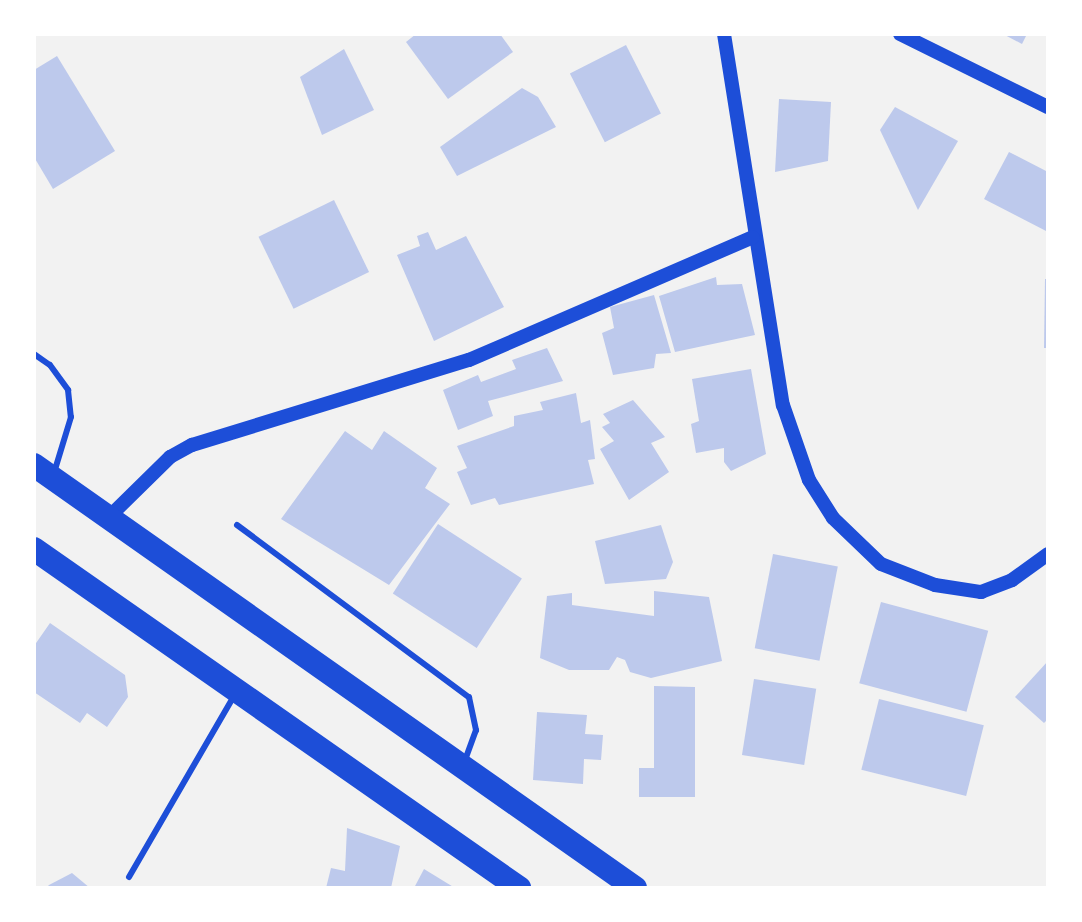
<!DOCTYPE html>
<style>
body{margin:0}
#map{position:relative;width:1082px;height:922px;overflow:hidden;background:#f2f2f2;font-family:"PT Serif",serif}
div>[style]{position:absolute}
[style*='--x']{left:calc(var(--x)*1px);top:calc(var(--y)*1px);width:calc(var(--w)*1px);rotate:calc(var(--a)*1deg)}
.building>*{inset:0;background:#bdc9ec;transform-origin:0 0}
.service>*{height:6px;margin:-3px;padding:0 3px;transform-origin:3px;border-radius:3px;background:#1d4ed8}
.tertiary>*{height:14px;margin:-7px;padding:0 7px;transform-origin:7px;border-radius:7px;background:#1d4ed8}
.motorway>*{height:24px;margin:-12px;padding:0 12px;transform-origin:12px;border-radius:12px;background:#1d4ed8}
span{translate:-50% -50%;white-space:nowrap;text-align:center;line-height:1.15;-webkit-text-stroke:8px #fff;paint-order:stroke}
.frame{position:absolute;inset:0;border:36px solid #fff;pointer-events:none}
</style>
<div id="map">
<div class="building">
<i style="clip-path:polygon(416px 34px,500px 34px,513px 52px,448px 99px,406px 42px)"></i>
<i style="clip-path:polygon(1003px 34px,1027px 34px,1022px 44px)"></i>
<i style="left:626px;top:45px;width:77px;height:63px;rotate:63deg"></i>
<i style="clip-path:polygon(344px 49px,374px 110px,322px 135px,300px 77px)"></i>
<i style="clip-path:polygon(57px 56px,115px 151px,53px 189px,34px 157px,34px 70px)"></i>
<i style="clip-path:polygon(522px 88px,538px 97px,556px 127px,457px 176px,440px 147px)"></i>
<i style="clip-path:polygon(779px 99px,831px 102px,828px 161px,775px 172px)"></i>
<i style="clip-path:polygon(895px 107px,958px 141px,918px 210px,880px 130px)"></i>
<i style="clip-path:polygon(1009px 152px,1048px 172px,1048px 232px,984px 199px)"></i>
<i style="left:334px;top:200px;width:80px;height:84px;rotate:64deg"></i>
<i style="clip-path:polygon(428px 232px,436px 250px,466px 236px,504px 307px,434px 341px,397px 255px,420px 246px,417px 236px)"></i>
<i style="clip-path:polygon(716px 277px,717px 285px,742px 284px,755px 335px,675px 352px,659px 296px)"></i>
<i style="clip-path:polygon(1045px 279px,1048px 279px,1048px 348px,1044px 348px)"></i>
<i style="clip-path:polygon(654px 295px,671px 353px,656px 354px,654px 368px,613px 375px,602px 333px,614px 328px,610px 307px)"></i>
<i style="clip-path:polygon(547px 348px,563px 381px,488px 401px,493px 416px,458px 430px,443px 390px,478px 375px,481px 382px,516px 369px,512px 360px)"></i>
<i style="clip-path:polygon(751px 369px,766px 454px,731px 471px,724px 462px,724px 448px,696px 453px,691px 424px,699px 421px,692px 379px)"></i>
<i style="clip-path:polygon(576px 393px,581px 423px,590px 420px,595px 459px,588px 460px,594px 484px,499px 505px,495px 498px,471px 505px,457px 472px,467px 468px,457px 446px,514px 426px,514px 416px,543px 410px,540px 402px)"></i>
<i style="clip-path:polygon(633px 400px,665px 437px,651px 443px,669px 472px,629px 500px,600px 449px,614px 441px,602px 427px,610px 423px,603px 414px)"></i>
<i style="clip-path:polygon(345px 431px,372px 450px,384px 431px,437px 468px,425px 488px,450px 504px,389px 585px,281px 519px)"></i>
<i style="left:438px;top:524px;width:100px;height:83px;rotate:33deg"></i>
<i style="clip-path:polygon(661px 525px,673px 562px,666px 579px,605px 584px,595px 541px)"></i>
<i style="left:773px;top:554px;width:66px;height:96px;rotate:11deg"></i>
<i style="clip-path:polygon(654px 591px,709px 597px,722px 661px,651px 678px,630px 672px,625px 660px,617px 657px,609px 670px,569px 670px,540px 658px,547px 596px,572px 593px,572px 605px,654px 616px)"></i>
<i style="left:881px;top:602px;width:111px;height:84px;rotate:15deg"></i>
<i style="clip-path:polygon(50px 623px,125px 675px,128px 697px,107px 727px,87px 713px,80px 723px,34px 692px,34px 646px)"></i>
<i style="clip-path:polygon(1048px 661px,1048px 719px,1044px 723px,1015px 697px)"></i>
<i style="left:754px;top:679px;width:63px;height:77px;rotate:9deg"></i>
<i style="clip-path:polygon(654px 686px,695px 687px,695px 797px,639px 797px,639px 768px,654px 768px)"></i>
<i style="left:879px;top:699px;width:108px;height:73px;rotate:14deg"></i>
<i style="clip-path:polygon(537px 712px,587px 715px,585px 734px,603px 735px,601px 760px,584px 759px,583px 784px,533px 780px)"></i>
<i style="clip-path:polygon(347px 828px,400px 846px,391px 888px,326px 888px,331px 868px,345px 871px)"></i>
<i style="clip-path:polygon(424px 869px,455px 888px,414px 888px)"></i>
<i style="clip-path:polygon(72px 873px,90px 888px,46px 888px,49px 885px)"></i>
</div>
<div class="service">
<i style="--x:34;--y:354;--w:19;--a:35"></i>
<i style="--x:50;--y:365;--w:31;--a:54"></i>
<i style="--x:68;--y:390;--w:27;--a:84"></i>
<i style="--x:71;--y:417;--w:59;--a:106.9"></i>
<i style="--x:237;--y:525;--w:289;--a:36.6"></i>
<i style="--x:469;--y:697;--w:34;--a:78"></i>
<i style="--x:476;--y:730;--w:33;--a:110"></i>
<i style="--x:129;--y:877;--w:209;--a:-59.9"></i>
</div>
<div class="tertiary">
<i style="--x:724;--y:34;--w:376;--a:81"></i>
<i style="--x:783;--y:405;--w:79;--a:70.9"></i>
<i style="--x:809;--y:480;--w:45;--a:57.7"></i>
<i style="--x:833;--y:518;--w:66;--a:43.8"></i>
<i style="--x:881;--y:564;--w:58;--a:21.3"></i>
<i style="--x:935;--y:585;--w:47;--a:8.7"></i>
<i style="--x:981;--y:592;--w:33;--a:-21"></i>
<i style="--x:1012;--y:580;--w:44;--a:-35.8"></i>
<i style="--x:900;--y:34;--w:165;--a:26.3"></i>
<i style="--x:109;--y:517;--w:86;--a:-44.5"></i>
<i style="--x:170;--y:457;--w:25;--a:-29"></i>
<i style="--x:192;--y:445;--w:290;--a:-17.1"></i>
<i style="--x:469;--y:360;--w:309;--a:-23.4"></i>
</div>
<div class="motorway">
<i style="--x:34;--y:465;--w:735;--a:35.14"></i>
<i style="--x:34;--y:549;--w:592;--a:34.95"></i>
</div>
<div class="frame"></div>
</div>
